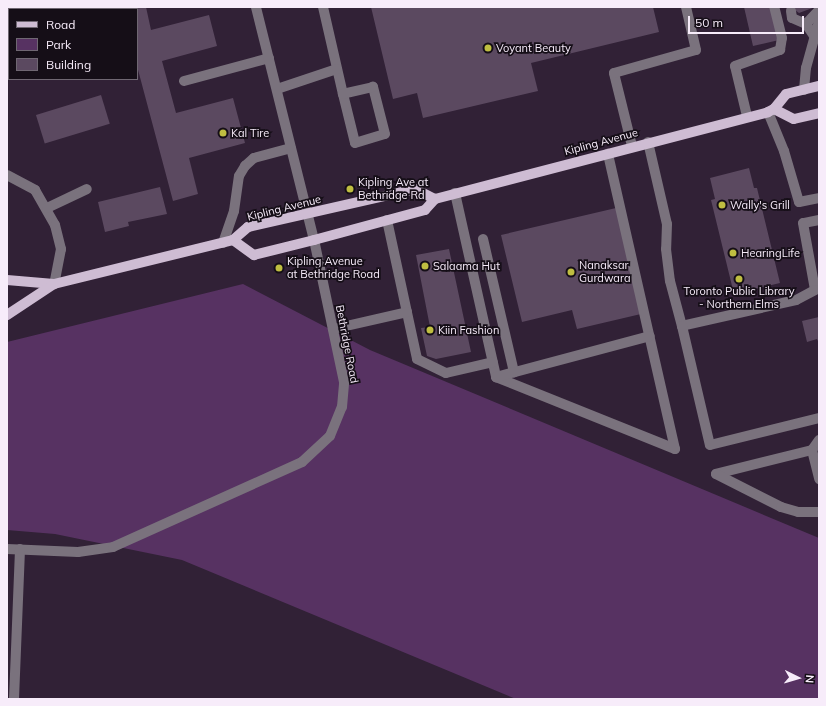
<!DOCTYPE html>
<style>
body{margin:0}
#map{position:relative;width:826px;height:706px;overflow:hidden;background:#312136;font-family:Mulish,sans-serif}
div>[style]{position:absolute}
[style*='--x']{left:calc(var(--x)*1px);top:calc(var(--y)*1px);width:calc(var(--w)*1px);rotate:calc(var(--a)*1deg)}
.green>*{inset:0;background:#573262}
.building>*{inset:0;background:#5b4960;transform-origin:0 0}
.minor>*{height:10px;margin:-5px;padding:0 5px;transform-origin:5px;border-radius:5px;background:#7a727d}
.major>*{height:10px;margin:-5px;padding:0 5px;transform-origin:5px;border-radius:5px;background:#cebcd3}
.dots>*{width:11px;height:11px;translate:-50% -50%;box-sizing:border-box;border:2px solid #150e17;border-radius:50%}
span{translate:-50% -50%;white-space:nowrap;text-align:center;line-height:1.15;-webkit-text-stroke:3.5px #150e17;paint-order:stroke}
.poi-label{font-size:11px;color:#f7ecfa}
.left{translate:0 -50%;text-align:left}
.street-label{font-size:11px;color:#f7ecfa}
.frame{position:absolute;inset:0;border:8px solid #f7ecfa;pointer-events:none}
.legend{position:absolute;left:8px;top:8px;width:130px;height:72px;box-sizing:border-box;background:#150e17;border:1px solid #6f6772;margin:0;padding:5px 7px;list-style:none;font-size:12px;color:#f7ecfa}
.legend li{display:flex;align-items:center;gap:8px;height:20px}
.legend b{width:20px;border:1px solid #6f6772}
.north{position:absolute;left:778px;top:658px;width:40px;height:40px;-webkit-text-stroke:3px #150e17;paint-order:stroke;rotate:95deg;font-size:11px;font-weight:700;line-height:16px;text-align:center;color:#f7ecfa}
.north::after{content:'';display:block;margin:auto;width:14px;height:18px;background:#f7ecfa;clip-path:polygon(50% 0,100% 100%,50% 72%,0 100%)}
.scale{position:absolute;left:688px;top:16px;width:116px;height:18px;box-sizing:border-box;border:2px solid #f7ecfa;border-top:0;padding-left:5px;font-size:12px;line-height:14px;white-space:nowrap;color:#f7ecfa;-webkit-text-stroke:3px #150e17;paint-order:stroke}
</style>
<div id="map">
<div class="green">
<i style="clip-path:polygon(243px 284px,370px 350px,819px 538px,819px 699px,516px 699px,182px 560px,55px 534px,7px 530px,7px 342px)"></i>
</div>
<div class="building">
<i style="clip-path:polygon(129px 7px,146px 7px,151px 30px,209px 15px,217px 46px,162px 61px,176px 113px,233px 98px,245px 143px,189px 158px,198px 194px,173px 201px,137px 66px,137px 9px)"></i>
<i style="clip-path:polygon(371px 7px,653px 7px,659px 32px,531px 63px,538px 91px,423px 118px,417px 93px,393px 99px)"></i>
<i style="clip-path:polygon(744px 7px,771px 7px,779px 40px,753px 46px)"></i>
<i style="clip-path:polygon(786px 7px,815px 7px,799px 13px,795px 10px,787px 12px)"></i>
<i style="left:101px;top:95px;width:30px;height:68px;rotate:73deg"></i>
<i style="clip-path:polygon(749px 168px,754px 188px,757px 188px,780px 283px,734px 294px,711px 200px,715px 199px,710px 178px)"></i>
<i style="clip-path:polygon(160px 187px,167px 214px,128px 222px,129px 226px,105px 232px,98px 202px)"></i>
<i style="clip-path:polygon(616px 208px,641px 314px,577px 329px,572px 310px,522px 322px,501px 235px)"></i>
<i style="clip-path:polygon(449px 249px,471px 352px,436px 359px,427px 356px,421px 328px,430px 327px,416px 255px)"></i>
<i style="clip-path:polygon(819px 317px,819px 343px,817px 339px,807px 342px,802px 321px)"></i>
</div>
<div class="minor">
<i style="--x:323;--y:7;--w:89;--a:77.1"></i>
<i style="--x:343;--y:94;--w:50;--a:76.2"></i>
<i style="--x:355;--y:143;--w:31;--a:-17"></i>
<i style="--x:385;--y:134;--w:49;--a:-104.3"></i>
<i style="--x:373;--y:87;--w:31;--a:167"></i>
<i style="--x:95;--y:9;--w:8;--a:-14"></i>
<i style="--x:791;--y:11;--w:7;--a:82"></i>
<i style="--x:792;--y:18;--w:15;--a:23"></i>
<i style="--x:806;--y:24;--w:14;--a:56"></i>
<i style="--x:806;--y:24;--w:19;--a:-47"></i>
<i style="--x:184;--y:81;--w:88;--a:-15.1"></i>
<i style="--x:277;--y:89;--w:63;--a:-18.4"></i>
<i style="--x:804;--y:90;--w:22;--a:-85"></i>
<i style="--x:806;--y:68;--w:49;--a:-74.5"></i>
<i style="--x:768;--y:112;--w:42;--a:67.7"></i>
<i style="--x:784;--y:151;--w:53;--a:73.6"></i>
<i style="--x:799;--y:202;--w:20;--a:-11"></i>
<i style="--x:747;--y:116;--w:51;--a:-103.5"></i>
<i style="--x:735;--y:66;--w:48;--a:-19.6"></i>
<i style="--x:780;--y:50;--w:12;--a:-81"></i>
<i style="--x:782;--y:38;--w:32;--a:-104"></i>
<i style="--x:648;--y:142;--w:84;--a:77"></i>
<i style="--x:667;--y:224;--w:25;--a:92"></i>
<i style="--x:666;--y:249;--w:32;--a:83"></i>
<i style="--x:670;--y:281;--w:47;--a:75.1"></i>
<i style="--x:632;--y:146;--w:75;--a:-103.9"></i>
<i style="--x:614;--y:73;--w:85;--a:-15.7"></i>
<i style="--x:696;--y:50;--w:44;--a:-103.1"></i>
<i style="--x:7;--y:175;--w:32;--a:28"></i>
<i style="--x:35;--y:190;--w:40;--a:60.3"></i>
<i style="--x:55;--y:225;--w:25;--a:76"></i>
<i style="--x:61;--y:249;--w:36;--a:101"></i>
<i style="--x:455;--y:193;--w:189;--a:77.4"></i>
<i style="--x:496;--y:377;--w:193;--a:21.9"></i>
<i style="--x:675;--y:449;--w:303;--a:-102.8"></i>
<i style="--x:47;--y:208;--w:44;--a:-25.4"></i>
<i style="--x:387;--y:220;--w:142;--a:77.8"></i>
<i style="--x:417;--y:359;--w:32;--a:26"></i>
<i style="--x:446;--y:373;--w:48;--a:-13.2"></i>
<i style="--x:819;--y:220;--w:16;--a:169"></i>
<i style="--x:803;--y:223;--w:68;--a:79.8"></i>
<i style="--x:815;--y:290;--w:21;--a:152"></i>
<i style="--x:796;--y:300;--w:117;--a:167.2"></i>
<i style="--x:682;--y:326;--w:122;--a:76.8"></i>
<i style="--x:710;--y:445;--w:112;--a:-13.9"></i>
<i style="--x:483;--y:239;--w:137;--a:76.9"></i>
<i style="--x:223;--y:243;--w:34;--a:-71"></i>
<i style="--x:234;--y:211;--w:35;--a:-82"></i>
<i style="--x:239;--y:176;--w:12;--a:-59"></i>
<i style="--x:245;--y:166;--w:12;--a:-42"></i>
<i style="--x:254;--y:158;--w:38;--a:-15"></i>
<i style="--x:333;--y:329;--w:76;--a:-12.9"></i>
<i style="--x:496;--y:377;--w:159;--a:-14.9"></i>
<i style="--x:819;--y:440;--w:12;--a:125"></i>
<i style="--x:812;--y:450;--w:30;--a:76"></i>
<i style="--x:812;--y:450;--w:99;--a:166"></i>
<i style="--x:716;--y:474;--w:73;--a:26.9"></i>
<i style="--x:781;--y:507;--w:18;--a:16"></i>
<i style="--x:798;--y:512;--w:21;--a:0"></i>
<i style="--x:7;--y:549;--w:71;--a:2.4"></i>
<i style="--x:78;--y:552;--w:35;--a:-8"></i>
<i style="--x:113;--y:547;--w:207;--a:-24.2"></i>
<i style="--x:302;--y:462;--w:38;--a:-43"></i>
<i style="--x:330;--y:436;--w:31;--a:-68"></i>
<i style="--x:342;--y:407;--w:25;--a:-85"></i>
<i style="--x:344;--y:382;--w:145;--a:-101.9"></i>
<i style="--x:314;--y:240;--w:240;--a:-104"></i>
<i style="--x:14;--y:699;--w:150;--a:-87.7"></i>
</div>
<div class="major">
<i style="--x:774;--y:109;--w:22;--a:27"></i>
<i style="--x:794;--y:119;--w:26;--a:-13"></i>
<i style="--x:233;--y:240;--w:26;--a:36"></i>
<i style="--x:254;--y:255;--w:62;--a:-14"></i>
<i style="--x:314;--y:240;--w:115;--a:-15.1"></i>
<i style="--x:425;--y:210;--w:15;--a:-48"></i>
<i style="--x:435;--y:199;--w:344;--a:-14.6"></i>
<i style="--x:768;--y:112;--w:7;--a:-27"></i>
<i style="--x:774;--y:109;--w:19;--a:-51"></i>
<i style="--x:786;--y:94;--w:34;--a:-14"></i>
<i style="--x:7;--y:280;--w:47;--a:4.9"></i>
<i style="--x:54;--y:284;--w:184;--a:-13.8"></i>
<i style="--x:233;--y:240;--w:20;--a:-41"></i>
<i style="--x:248;--y:227;--w:171;--a:-12.8"></i>
<i style="--x:415;--y:189;--w:22;--a:27"></i>
<i style="--x:7;--y:315;--w:56;--a:-33.4"></i>
</div>
<div class="dots">
<i style="left:488px;top:48px;background:#bfbe41"></i>
<i style="left:223px;top:133px;background:#bfbe41"></i>
<i style="left:350px;top:189px;background:#bfbe41"></i>
<i style="left:722px;top:205px;background:#bfbe41"></i>
<i style="left:733px;top:253px;background:#bfbe41"></i>
<i style="left:425px;top:266px;background:#bfbe41"></i>
<i style="left:279px;top:268px;background:#bfbe41"></i>
<i style="left:571px;top:272px;background:#bfbe41"></i>
<i style="left:739px;top:279px;background:#bfbe41"></i>
<i style="left:430px;top:330px;background:#bfbe41"></i>
</div>
<div class="poi-label">
<span class="left" style="left:496px;top:48px">Voyant Beauty</span>
<span class="left" style="left:231px;top:133px">Kal Tire</span>
<span class="left" style="left:358px;top:189px">Kipling Ave at<br>Bethridge Rd</span>
<span class="left" style="left:730px;top:205px">Wally's Grill</span>
<span class="left" style="left:741px;top:253px">HearingLife</span>
<span class="left" style="left:287px;top:268px">Kipling Avenue<br>at Bethridge Road</span>
<span class="left" style="left:433px;top:266px">Salaama Hut</span>
<span class="left" style="left:579px;top:272px">Nanaksar<br>Gurdwara</span>
<span style="left:739px;top:298px">Toronto Public Library<br>- Northern Elms</span>
<span class="left" style="left:438px;top:330px">Kiin Fashion</span>
</div>
<div class="street-label">
<span style="left:601px;top:142px;rotate:-15deg">Kipling Avenue</span>
<span style="left:284px;top:208px;rotate:-14deg">Kipling Avenue</span>
<span style="left:347px;top:344px;rotate:79deg">Bethridge Road</span>
</div>
<div class="frame"></div>
<ul class="legend">
<li><b style="height:5px;background:#cebcd3"></b>Road</li>
<li><b style="height:11px;background:#573262"></b>Park</li>
<li><b style="height:11px;background:#5b4960"></b>Building</li>
</ul>
<div class="north">N</div>
<div class="scale">50 m</div>
</div>
